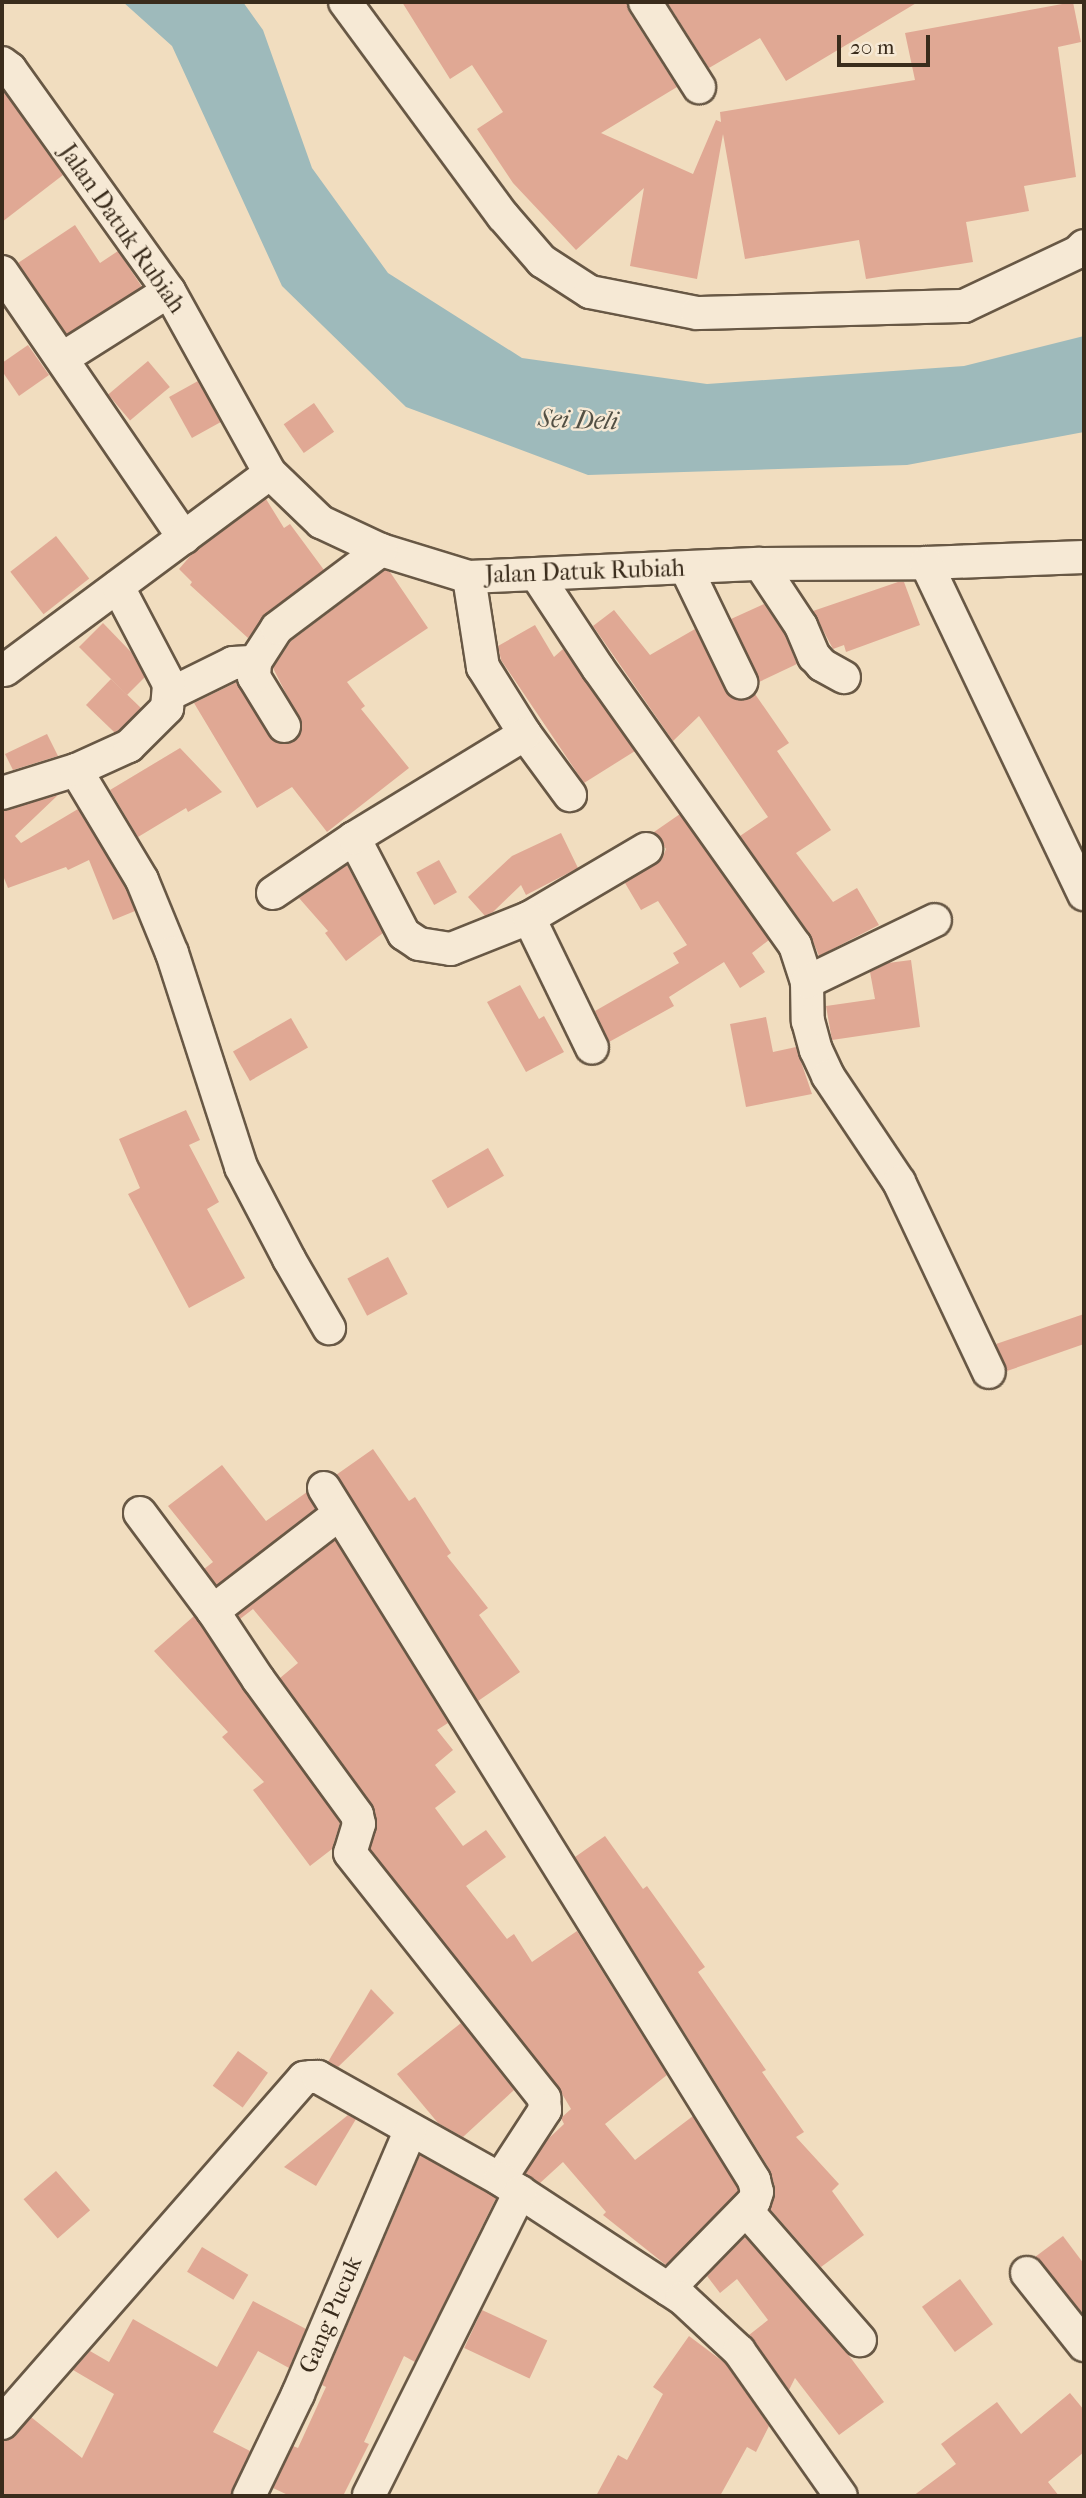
<!DOCTYPE html>
<style>
body{margin:0}
#map{position:relative;width:1086px;height:2498px;overflow:hidden;background:#f1ddbf;font-family:"IM FELL French Canon",serif}
div>[style]{position:absolute}
[style*='--x']{left:calc(var(--x)*1px);top:calc(var(--y)*1px);width:calc(var(--w)*1px);rotate:calc(var(--a)*1deg)}
.water>*{inset:0;background:#9ebabb}
.building>*{inset:0;background:#e0a894;transform-origin:0 0}
.roads{filter:drop-shadow(2px 0 #685845) drop-shadow(-2px 0 #685845) drop-shadow(0 2px #685845) drop-shadow(0 -2px #685845)}
.minor>*{height:32px;margin:-16px;padding:0 16px;transform-origin:16px;border-radius:16px;background:#f6e9d5}
span{translate:-50% -50%;white-space:nowrap;text-align:center;line-height:1.15;-webkit-text-stroke:5px #f6e9d5;paint-order:stroke}
.street-label{font-size:24px;color:#3a2c1c}
.water-label{font-size:26px;color:#535044;font-style:italic}
.frame{position:absolute;inset:0;border:4px solid #3a2c1c;pointer-events:none}
.scale{position:absolute;left:837px;top:35px;width:93px;height:32px;box-sizing:border-box;border:4px solid #3a2c1c;border-top:0;padding-left:9px;font-size:21px;line-height:24px;white-space:nowrap;color:#3a2c1c;-webkit-text-stroke:5px #f6e9d5;paint-order:stroke}
</style>
<div id="map">
<div class="water">
<i style="clip-path:polygon(123px 2px,243px 2px,263px 30px,312px 168px,388px 273px,522px 358px,707px 384px,964px 366px,1084px 336px,1084px 432px,907px 465px,588px 475px,406px 407px,282px 286px,172px 46px)"></i>
</div>
<div class="building">
<i style="clip-path:polygon(402px 2px,627px 2px,629px 12px,677px 87px,601px 133px,693px 174px,716px 120px,721px 122px,720px 112px,915px 80px,905px 33px,1073px 2px,1081px 42px,1058px 47px,1076px 177px,1024px 186px,1029px 211px,966px 222px,973px 262px,866px 279px,859px 240px,745px 259px,723px 134px,697px 279px,630px 266px,644px 188px,576px 250px,513px 183px,477px 129px,503px 112px,472px 65px,450px 79px)"></i>
<i style="clip-path:polygon(667px 2px,918px 2px,786px 81px,760px 38px,709px 68px)"></i>
<i style="clip-path:polygon(2px 89px,63px 175px,2px 222px)"></i>
<i style="clip-path:polygon(75px 225px,100px 263px,118px 251px,142px 287px,67px 334px,18px 263px)"></i>
<i style="clip-path:polygon(28px 345px,49px 375px,19px 396px,2px 371px,2px 363px)"></i>
<i style="left:148px;top:361px;width:34px;height:52px;rotate:50deg"></i>
<i style="left:198px;top:381px;width:47px;height:33px;rotate:61deg"></i>
<i style="left:314px;top:403px;width:35px;height:37px;rotate:55deg"></i>
<i style="clip-path:polygon(266px 499px,284px 528px,290px 524px,324px 570px,266px 614px,248px 638px,190px 585px,192px 582px,179px 569px,192px 554px)"></i>
<i style="left:56px;top:536px;width:54px;height:58px;rotate:52deg"></i>
<i style="clip-path:polygon(385px 570px,390px 572px,428px 628px,347px 682px,365px 706px,361px 709px,409px 768px,327px 832px,292px 787px,257px 808px,194px 703px,237px 682px,269px 736px,284px 744px,294px 741px,300px 734px,302px 725px,273px 668px,291px 641px)"></i>
<i style="clip-path:polygon(898px 582px,904px 582px,920px 625px,846px 652px,844px 645px,833px 649px,813px 611px)"></i>
<i style="clip-path:polygon(764px 604px,785px 635px,797px 664px,759px 682px,731px 619px)"></i>
<i style="clip-path:polygon(614px 610px,650px 655px,695px 629px,730px 697px,740px 700px,755px 694px,789px 743px,777px 751px,831px 830px,796px 853px,833px 902px,857px 888px,879px 925px,819px 956px,810px 934px,740px 836px,768px 817px,699px 716px,673px 741px,593px 626px)"></i>
<i style="clip-path:polygon(103px 623px,131px 652px,145px 677px,127px 695px,79px 647px)"></i>
<i style="clip-path:polygon(535px 625px,554px 657px,563px 649px,635px 751px,584px 783px,501px 660px,498px 646px)"></i>
<i style="left:111px;top:679px;width:42px;height:36px;rotate:44deg"></i>
<i style="clip-path:polygon(47px 734px,58px 756px,13px 770px,5px 754px)"></i>
<i style="clip-path:polygon(180px 748px,222px 792px,188px 812px,186px 808px,138px 837px,110px 790px)"></i>
<i style="clip-path:polygon(58px 795px,15px 836px,21px 843px,78px 809px,126px 888px,135px 911px,113px 920px,89px 860px,68px 870px,66px 867px,8px 888px,2px 873px,2px 811px)"></i>
<i style="clip-path:polygon(680px 814px,769px 940px,752px 953px,765px 972px,740px 988px,724px 962px,669px 997px,674px 1006px,609px 1042px,595px 1011px,679px 963px,673px 953px,687px 945px,658px 901px,641px 910px,625px 883px,662px 859px,666px 849px,654px 832px)"></i>
<i style="clip-path:polygon(561px 833px,578px 868px,526px 895px,521px 885px,493px 912px,485px 916px,468px 897px,512px 856px)"></i>
<i style="left:439px;top:860px;width:37px;height:26px;rotate:61deg"></i>
<i style="clip-path:polygon(347px 865px,383px 933px,346px 961px,325px 933px,328px 931px,299px 898px)"></i>
<i style="clip-path:polygon(911px 960px,920px 1027px,832px 1040px,826px 1006px,875px 999px,870px 972px,888px 963px)"></i>
<i style="clip-path:polygon(520px 985px,539px 1019px,544px 1016px,564px 1052px,526px 1072px,487px 1002px)"></i>
<i style="clip-path:polygon(766px 1017px,773px 1052px,796px 1047px,812px 1094px,746px 1107px,730px 1024px)"></i>
<i style="left:291px;top:1018px;width:34px;height:67px;rotate:60deg"></i>
<i style="clip-path:polygon(186px 1110px,200px 1140px,189px 1145px,219px 1202px,207px 1209px,245px 1278px,189px 1308px,128px 1194px,140px 1188px,119px 1139px)"></i>
<i style="left:488px;top:1148px;width:32px;height:65px;rotate:60deg"></i>
<i style="left:388px;top:1257px;width:42px;height:46px;rotate:62deg"></i>
<i style="clip-path:polygon(1084px 1314px,1084px 1344px,1007px 1371px,996px 1344px)"></i>
<i style="clip-path:polygon(373px 1449px,409px 1501px,415px 1497px,431px 1522px,451px 1553px,447px 1556px,488px 1608px,479px 1615px,520px 1672px,478px 1701px,336px 1475px)"></i>
<i style="clip-path:polygon(222px 1465px,266px 1521px,307px 1492px,315px 1509px,217px 1585px,204px 1569px,213px 1562px,168px 1506px)"></i>
<i style="clip-path:polygon(335px 1540px,448px 1723px,437px 1730px,453px 1750px,435px 1765px,456px 1792px,435px 1808px,463px 1846px,486px 1830px,506px 1857px,466px 1886px,507px 1939px,514px 1934px,532px 1962px,577px 1931px,667px 2075px,605px 2124px,635px 2160px,693px 2116px,737px 2187px,738px 2191px,666px 2265px,603px 2215px,606px 2212px,563px 2162px,540px 2183px,525px 2174px,547px 2140px,564px 2124px,561px 2118px,571px 2109px,558px 2087px,370px 1849px,377px 1821px,372px 1805px,280px 1678px,298px 1663px,253px 1609px,240px 1619px,238px 1615px)"></i>
<i style="clip-path:polygon(194px 1616px,340px 1823px,332px 1849px,310px 1866px,253px 1790px,264px 1782px,222px 1737px,228px 1732px,154px 1651px)"></i>
<i style="clip-path:polygon(605px 1836px,643px 1889px,647px 1886px,705px 1967px,698px 1972px,766px 2070px,762px 2072px,804px 2132px,796px 2137px,839px 2184px,832px 2191px,864px 2235px,821px 2267px,770px 2209px,775px 2188px,770px 2170px,575px 1857px)"></i>
<i style="clip-path:polygon(371px 1989px,394px 2013px,338px 2067px,328px 2062px)"></i>
<i style="clip-path:polygon(461px 2023px,514px 2090px,463px 2137px,438px 2123px,397px 2074px)"></i>
<i style="left:238px;top:2051px;width:37px;height:43px;rotate:36deg"></i>
<i style="clip-path:polygon(348px 2115px,356px 2119px,316px 2186px,284px 2167px)"></i>
<i style="clip-path:polygon(420px 2155px,496px 2198px,415px 2362px,404px 2356px,364px 2442px,369px 2444px,343px 2496px,290px 2496px,273px 2488px,293px 2446px,298px 2448px,326px 2387px,322px 2385px)"></i>
<i style="left:56px;top:2171px;width:52px;height:43px;rotate:49deg"></i>
<i style="clip-path:polygon(1063px 2236px,1084px 2264px,1084px 2316px,1035px 2257px)"></i>
<i style="clip-path:polygon(745px 2237px,847px 2353px,884px 2402px,839px 2435px,795px 2378px,789px 2390px,749px 2335px,768px 2320px,737px 2279px,720px 2293px,707px 2276px)"></i>
<i style="left:202px;top:2247px;width:54px;height:29px;rotate:31deg"></i>
<i style="left:960px;top:2279px;width:56px;height:47px;rotate:54deg"></i>
<i style="clip-path:polygon(253px 2301px,306px 2329px,289px 2368px,258px 2351px,213px 2432px,250px 2451px,231px 2496px,2px 2496px,2px 2442px,15px 2436px,31px 2417px,82px 2458px,114px 2394px,73px 2370px,90px 2351px,109px 2362px,133px 2319px,217px 2367px)"></i>
<i style="left:482px;top:2310px;width:72px;height:42px;rotate:25deg"></i>
<i style="clip-path:polygon(689px 2336px,725px 2363px,769px 2426px,756px 2452px,747px 2447px,720px 2496px,596px 2496px,618px 2455px,627px 2460px,663px 2394px,653px 2387px)"></i>
<i style="clip-path:polygon(1070px 2393px,1084px 2410px,1084px 2452px,1048px 2482px,1059px 2496px,913px 2496px,956px 2464px,941px 2444px,997px 2402px,1021px 2434px)"></i>
</div>
<div class="roads">
<div class="minor">
<i style="--x:345;--y:2;--w:266;--a:53.6"></i>
<i style="--x:503;--y:216;--w:60;--a:49.1"></i>
<i style="--x:542;--y:261;--w:57;--a:32.9"></i>
<i style="--x:590;--y:292;--w:109;--a:11.1"></i>
<i style="--x:697;--y:313;--w:267;--a:-1.5"></i>
<i style="--x:964;--y:306;--w:126;--a:-25.3"></i>
<i style="--x:1078;--y:252;--w:8;--a:-45"></i>
<i style="--x:645;--y:2;--w:101;--a:57.6"></i>
<i style="--x:2;--y:63;--w:10;--a:37"></i>
<i style="--x:10;--y:69;--w:273;--a:54.4"></i>
<i style="--x:169;--y:291;--w:208;--a:61"></i>
<i style="--x:270;--y:473;--w:71;--a:43.9"></i>
<i style="--x:321;--y:522;--w:66;--a:25"></i>
<i style="--x:381;--y:550;--w:92;--a:17.1"></i>
<i style="--x:469;--y:577;--w:291;--a:-2.6"></i>
<i style="--x:760;--y:564;--w:166;--a:-0.3"></i>
<i style="--x:926;--y:563;--w:158;--a:-2.2"></i>
<i style="--x:2;--y:272;--w:322;--a:55.6"></i>
<i style="--x:63;--y:358;--w:125;--a:-32.3"></i>
<i style="--x:926;--y:563;--w:367;--a:64.5"></i>
<i style="--x:760;--y:564;--w:74;--a:56.5"></i>
<i style="--x:801;--y:626;--w:33;--a:67"></i>
<i style="--x:814;--y:656;--w:12;--a:48"></i>
<i style="--x:822;--y:665;--w:25;--a:29"></i>
<i style="--x:686;--y:568;--w:127;--a:64.2"></i>
<i style="--x:536;--y:574;--w:113;--a:56.6"></i>
<i style="--x:598;--y:668;--w:340;--a:54.6"></i>
<i style="--x:795;--y:945;--w:39;--a:72"></i>
<i style="--x:807;--y:982;--w:39;--a:89"></i>
<i style="--x:808;--y:1021;--w:30;--a:75"></i>
<i style="--x:816;--y:1050;--w:29;--a:65"></i>
<i style="--x:828;--y:1076;--w:128;--a:56.2"></i>
<i style="--x:899;--y:1182;--w:210;--a:64.7"></i>
<i style="--x:469;--y:577;--w:91;--a:81.2"></i>
<i style="--x:483;--y:667;--w:79;--a:57.9"></i>
<i style="--x:525;--y:734;--w:76;--a:53.6"></i>
<i style="--x:5;--y:670;--w:330;--a:-36.6"></i>
<i style="--x:170;--y:694;--w:70;--a:-26.2"></i>
<i style="--x:233;--y:663;--w:22;--a:-3"></i>
<i style="--x:284;--y:726;--w:57;--a:-121.5"></i>
<i style="--x:254;--y:677;--w:15;--a:-86"></i>
<i style="--x:255;--y:662;--w:40;--a:-57.1"></i>
<i style="--x:277;--y:628;--w:130;--a:-36.9"></i>
<i style="--x:76;--y:770;--w:128;--a:59"></i>
<i style="--x:142;--y:880;--w:79;--a:67.7"></i>
<i style="--x:172;--y:953;--w:225;--a:72.1"></i>
<i style="--x:241;--y:1167;--w:104;--a:62.4"></i>
<i style="--x:289;--y:1259;--w:80;--a:59.9"></i>
<i style="--x:2;--y:793;--w:77;--a:-17.3"></i>
<i style="--x:76;--y:770;--w:58;--a:-24.4"></i>
<i style="--x:129;--y:746;--w:54;--a:-45"></i>
<i style="--x:167;--y:708;--w:24;--a:-85"></i>
<i style="--x:169;--y:684;--w:110;--a:-117.7"></i>
<i style="--x:354;--y:838;--w:108;--a:62.5"></i>
<i style="--x:404;--y:934;--w:18;--a:34"></i>
<i style="--x:419;--y:944;--w:32;--a:9"></i>
<i style="--x:451;--y:949;--w:84;--a:-21.7"></i>
<i style="--x:529;--y:918;--w:136;--a:-30.5"></i>
<i style="--x:273;--y:893;--w:98;--a:-34.2"></i>
<i style="--x:354;--y:838;--w:200;--a:-31.3"></i>
<i style="--x:529;--y:918;--w:144;--a:64.1"></i>
<i style="--x:807;--y:982;--w:142;--a:-25.8"></i>
<i style="--x:324;--y:1488;--w:815;--a:58.14"></i>
<i style="--x:754;--y:2180;--w:12;--a:76"></i>
<i style="--x:757;--y:2192;--w:9;--a:108"></i>
<i style="--x:754;--y:2201;--w:123;--a:134.3"></i>
<i style="--x:140;--y:1513;--w:122;--a:53.3"></i>
<i style="--x:213;--y:1611;--w:82;--a:56.5"></i>
<i style="--x:258;--y:1679;--w:168;--a:53.9"></i>
<i style="--x:357;--y:1815;--w:9;--a:77"></i>
<i style="--x:359;--y:1824;--w:30;--a:107"></i>
<i style="--x:350;--y:1853;--w:313;--a:51.6"></i>
<i style="--x:544;--y:2098;--w:12;--a:85"></i>
<i style="--x:545;--y:2110;--w:82;--a:123.1"></i>
<i style="--x:213;--y:1611;--w:159;--a:-37.6"></i>
<i style="--x:746;--y:2210;--w:173;--a:48.8"></i>
<i style="--x:1027;--y:2273;--w:92;--a:51.6"></i>
<i style="--x:2;--y:2423;--w:459;--a:-48.8"></i>
<i style="--x:304;--y:2078;--w:7;--a:-8"></i>
<i style="--x:311;--y:2077;--w:7;--a:0"></i>
<i style="--x:318;--y:2077;--w:209;--a:29.3"></i>
<i style="--x:500;--y:2179;--w:217;--a:33.2"></i>
<i style="--x:682;--y:2298;--w:78;--a:42.9"></i>
<i style="--x:739;--y:2351;--w:177;--a:54.9"></i>
<i style="--x:369;--y:2495;--w:339;--a:-63.5"></i>
<i style="--x:249;--y:2496;--w:113;--a:-64.3"></i>
<i style="--x:298;--y:2394;--w:286;--a:-66.9"></i>
</div>
</div>
<div class="street-label">
<span style="left:122px;top:229px;rotate:55deg">Jalan Datuk Rubiah</span>
<span style="left:585px;top:572px;rotate:-2deg">Jalan Datuk Rubiah</span>
<span style="left:331px;top:2315px;rotate:-67deg">Gang Pucuk</span>
</div>
<div class="water-label">
<span style="left:578px;top:420px;rotate:2deg">Sei Deli</span>
</div>
<div class="frame"></div>
<div class="scale">20 m</div>
</div>
